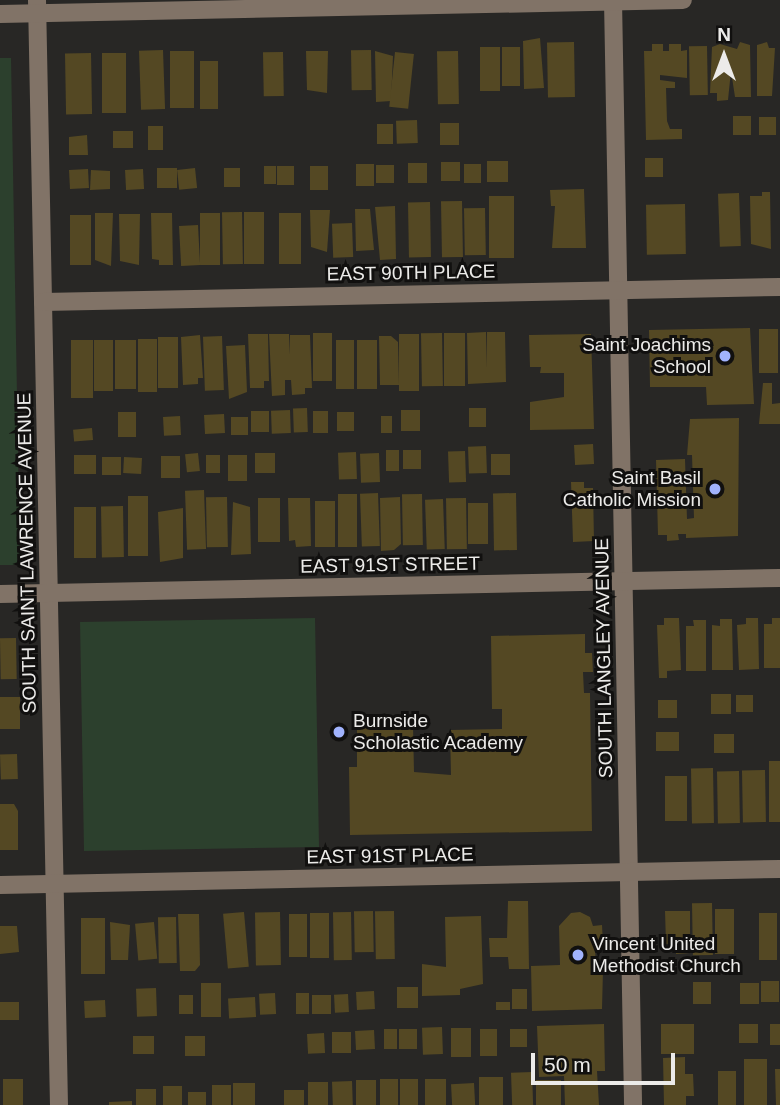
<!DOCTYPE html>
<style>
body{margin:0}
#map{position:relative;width:780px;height:1105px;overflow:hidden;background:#282725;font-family:Helvetica,sans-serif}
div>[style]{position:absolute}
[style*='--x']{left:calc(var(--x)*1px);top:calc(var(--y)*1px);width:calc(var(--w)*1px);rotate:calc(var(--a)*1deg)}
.green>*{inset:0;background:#2c402d;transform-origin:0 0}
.building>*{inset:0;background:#544823;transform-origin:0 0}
.minor>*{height:18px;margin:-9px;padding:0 9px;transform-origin:9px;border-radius:9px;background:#817367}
.dots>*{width:19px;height:19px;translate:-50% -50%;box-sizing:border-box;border:4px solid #11100f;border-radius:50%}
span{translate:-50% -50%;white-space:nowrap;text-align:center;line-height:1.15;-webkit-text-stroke:6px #11100f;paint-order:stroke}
.street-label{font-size:19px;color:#ecebe9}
.poi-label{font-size:19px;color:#ecebe9}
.right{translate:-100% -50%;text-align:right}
.left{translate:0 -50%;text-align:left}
.north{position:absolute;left:689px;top:21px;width:70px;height:70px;-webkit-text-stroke:5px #11100f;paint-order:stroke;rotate:0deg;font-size:19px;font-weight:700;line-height:28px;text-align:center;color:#ecebe9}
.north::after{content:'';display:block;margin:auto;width:24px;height:32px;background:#ecebe9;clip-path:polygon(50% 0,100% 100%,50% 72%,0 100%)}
.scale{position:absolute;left:531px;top:1053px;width:144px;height:32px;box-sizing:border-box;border:4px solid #ecebe9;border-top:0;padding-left:9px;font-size:21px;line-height:24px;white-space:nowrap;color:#ecebe9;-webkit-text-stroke:5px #11100f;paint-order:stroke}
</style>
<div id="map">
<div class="green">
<i style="clip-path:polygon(0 58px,11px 58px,20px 565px,0 565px)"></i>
<i style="left:315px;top:618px;width:229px;height:235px;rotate:89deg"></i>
</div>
<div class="building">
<i style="clip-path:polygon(540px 38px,544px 88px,524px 89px,523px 41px)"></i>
<i style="left:574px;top:42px;width:55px;height:27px;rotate:89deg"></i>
<i style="clip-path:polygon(740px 42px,750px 45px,751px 97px,735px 97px,731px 71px,728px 100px,717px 101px,717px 93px,710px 93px,712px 47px,720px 44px,737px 49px)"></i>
<i style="clip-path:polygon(767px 42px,769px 48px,775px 48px,772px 96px,757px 96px,757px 45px)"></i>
<i style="clip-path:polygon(652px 44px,663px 44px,663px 51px,669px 51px,669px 44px,681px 44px,681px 51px,687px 50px,687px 78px,660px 75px,660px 80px,675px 82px,675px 88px,666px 88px,667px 121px,670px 129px,682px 129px,682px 139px,646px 140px,644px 51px,652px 51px)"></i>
<i style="left:707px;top:46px;width:49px;height:18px;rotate:89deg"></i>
<i style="left:480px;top:47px;width:20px;height:44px"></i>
<i style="left:502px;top:47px;width:18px;height:39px"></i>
<i style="left:163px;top:50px;width:59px;height:24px;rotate:88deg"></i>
<i style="left:371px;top:50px;width:40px;height:20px;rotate:89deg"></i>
<i style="left:170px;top:51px;width:24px;height:57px"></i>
<i style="clip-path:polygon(306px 51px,328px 51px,327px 93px,307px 90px)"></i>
<i style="clip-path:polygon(375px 51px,393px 56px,391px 101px,376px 102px)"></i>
<i style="left:458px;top:51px;width:53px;height:21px;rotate:89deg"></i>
<i style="left:283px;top:52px;width:44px;height:20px;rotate:89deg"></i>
<i style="left:395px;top:52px;width:19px;height:55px;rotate:6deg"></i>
<i style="left:91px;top:53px;width:61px;height:26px;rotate:89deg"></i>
<i style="left:102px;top:53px;width:24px;height:60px"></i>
<i style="left:200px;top:61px;width:18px;height:48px"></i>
<i style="left:733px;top:116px;width:18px;height:19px"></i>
<i style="left:759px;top:117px;width:17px;height:18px"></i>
<i style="left:417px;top:120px;width:23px;height:21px;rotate:88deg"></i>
<i style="left:440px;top:123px;width:19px;height:22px"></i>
<i style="left:377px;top:124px;width:16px;height:20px"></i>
<i style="left:148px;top:126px;width:15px;height:24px"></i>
<i style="left:133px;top:131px;width:17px;height:20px;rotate:90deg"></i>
<i style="clip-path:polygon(87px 135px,88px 155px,69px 155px,69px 137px)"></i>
<i style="left:663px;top:158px;width:19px;height:18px;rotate:90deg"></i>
<i style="left:487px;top:161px;width:21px;height:21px"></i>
<i style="left:441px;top:162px;width:19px;height:19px"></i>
<i style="left:408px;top:163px;width:19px;height:20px"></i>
<i style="left:356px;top:164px;width:18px;height:22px"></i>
<i style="left:464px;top:164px;width:17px;height:19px"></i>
<i style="left:376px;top:165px;width:18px;height:18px"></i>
<i style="left:264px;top:166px;width:12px;height:18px"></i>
<i style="left:277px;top:166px;width:17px;height:19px"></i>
<i style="left:310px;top:166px;width:18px;height:24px"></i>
<i style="left:177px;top:168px;width:20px;height:20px;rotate:90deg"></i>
<i style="left:195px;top:168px;width:20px;height:18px;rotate:84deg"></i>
<i style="left:224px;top:168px;width:16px;height:19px"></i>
<i style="left:88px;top:169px;width:19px;height:19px;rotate:87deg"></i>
<i style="left:143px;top:169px;width:20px;height:18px;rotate:87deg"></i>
<i style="clip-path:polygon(91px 170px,110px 171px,110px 189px,90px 190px)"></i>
<i style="clip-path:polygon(584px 189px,586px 248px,552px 248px,555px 206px,551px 206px,550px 190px)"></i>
<i style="clip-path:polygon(762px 192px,770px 192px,771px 249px,751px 244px,750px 196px,762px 196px)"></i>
<i style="left:739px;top:193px;width:53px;height:21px;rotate:88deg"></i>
<i style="left:489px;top:196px;width:25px;height:62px"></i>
<i style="left:462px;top:201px;width:56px;height:21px;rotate:89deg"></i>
<i style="left:430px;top:202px;width:55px;height:22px;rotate:89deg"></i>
<i style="left:685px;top:204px;width:50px;height:39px;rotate:89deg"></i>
<i style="clip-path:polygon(395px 206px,396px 259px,380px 260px,375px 207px)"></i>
<i style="left:485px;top:208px;width:47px;height:21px;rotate:89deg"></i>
<i style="clip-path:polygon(355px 209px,370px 209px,374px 250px,356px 251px)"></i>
<i style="clip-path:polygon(310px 210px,330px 210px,327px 252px,311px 247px)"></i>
<i style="left:242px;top:212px;width:52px;height:20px;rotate:89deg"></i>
<i style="left:244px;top:212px;width:20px;height:52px"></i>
<i style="clip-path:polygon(95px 213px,113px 213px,111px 266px,95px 260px)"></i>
<i style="clip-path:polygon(151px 213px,172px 213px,173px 265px,159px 265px,159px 260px,152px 259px)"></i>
<i style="left:200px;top:213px;width:20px;height:52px"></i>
<i style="left:279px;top:213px;width:22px;height:51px"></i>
<i style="clip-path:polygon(119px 214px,140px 214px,139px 265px,120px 261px)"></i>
<i style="left:70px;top:215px;width:21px;height:50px"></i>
<i style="left:352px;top:223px;width:34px;height:20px;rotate:88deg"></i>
<i style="left:198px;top:225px;width:40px;height:19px;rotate:87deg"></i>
<i style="clip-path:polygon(750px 328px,754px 404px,707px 405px,706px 387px,650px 387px,649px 330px)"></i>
<i style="left:759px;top:329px;width:19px;height:44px"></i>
<i style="clip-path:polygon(486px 332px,487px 368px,487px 332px,505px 332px,506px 382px,468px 384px,467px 333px)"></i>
<i style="left:313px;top:333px;width:19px;height:48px"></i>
<i style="left:442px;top:333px;width:53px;height:21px;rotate:89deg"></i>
<i style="left:444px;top:333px;width:21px;height:53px"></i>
<i style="clip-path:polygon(248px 334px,268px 334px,269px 381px,264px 381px,264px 388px,250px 388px)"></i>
<i style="clip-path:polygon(269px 334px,289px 334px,290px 355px,290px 335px,310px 335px,312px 388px,305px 388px,305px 394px,292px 395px,291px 380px,285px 380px,285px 395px,272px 396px)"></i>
<i style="left:399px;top:334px;width:20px;height:57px"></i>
<i style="clip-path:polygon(591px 334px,594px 429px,530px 430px,530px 402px,564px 397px,564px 373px,540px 373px,541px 367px,530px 367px,529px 335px)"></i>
<i style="clip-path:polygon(200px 335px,203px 378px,198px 378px,198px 384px,183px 385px,181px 337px)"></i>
<i style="left:222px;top:336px;width:54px;height:19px;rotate:88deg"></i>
<i style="clip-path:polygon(379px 336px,391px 336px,398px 342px,399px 385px,380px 385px)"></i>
<i style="left:158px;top:337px;width:20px;height:51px"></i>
<i style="left:138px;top:339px;width:19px;height:53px"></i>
<i style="left:71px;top:340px;width:22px;height:58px"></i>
<i style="left:94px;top:340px;width:19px;height:51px"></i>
<i style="left:115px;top:340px;width:21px;height:49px"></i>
<i style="left:336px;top:340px;width:18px;height:49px"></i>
<i style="left:357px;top:340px;width:20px;height:49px"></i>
<i style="clip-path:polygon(245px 345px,247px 392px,229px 399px,226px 346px)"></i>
<i style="clip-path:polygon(763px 383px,772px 383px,772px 404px,780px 403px,780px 424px,759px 424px)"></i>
<i style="left:307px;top:408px;width:24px;height:14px;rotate:88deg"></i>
<i style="left:486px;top:408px;width:19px;height:17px;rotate:90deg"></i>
<i style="left:290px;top:410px;width:23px;height:19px;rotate:88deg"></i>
<i style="left:401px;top:410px;width:19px;height:21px"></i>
<i style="left:269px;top:411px;width:21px;height:18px;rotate:90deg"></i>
<i style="left:313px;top:411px;width:15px;height:22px"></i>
<i style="left:136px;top:412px;width:25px;height:18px;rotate:90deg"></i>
<i style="left:337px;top:412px;width:17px;height:19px"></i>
<i style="left:224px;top:414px;width:19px;height:20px;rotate:87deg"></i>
<i style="left:180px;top:416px;width:19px;height:17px;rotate:87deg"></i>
<i style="left:381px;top:416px;width:11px;height:17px"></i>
<i style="left:231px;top:417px;width:17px;height:18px"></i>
<i style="clip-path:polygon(739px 418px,738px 536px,686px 538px,686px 534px,678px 534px,679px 540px,667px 541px,667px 535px,658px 535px,656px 460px,685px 459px,687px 519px,694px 518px,692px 455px,687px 455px,690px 419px)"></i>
<i style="left:92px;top:428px;width:12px;height:19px;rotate:85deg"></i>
<i style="left:593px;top:444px;width:20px;height:19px;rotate:87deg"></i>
<i style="left:486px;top:446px;width:27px;height:18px;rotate:88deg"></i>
<i style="left:386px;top:450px;width:13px;height:21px"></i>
<i style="left:403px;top:450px;width:18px;height:19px"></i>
<i style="left:465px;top:451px;width:31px;height:17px;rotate:88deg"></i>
<i style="left:356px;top:452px;width:27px;height:18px;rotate:88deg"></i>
<i style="left:198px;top:453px;width:18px;height:13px;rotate:84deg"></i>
<i style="left:275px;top:453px;width:20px;height:20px;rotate:90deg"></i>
<i style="left:379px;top:453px;width:29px;height:19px;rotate:88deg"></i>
<i style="left:491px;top:454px;width:19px;height:21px"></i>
<i style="left:96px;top:455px;width:19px;height:22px;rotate:90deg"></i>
<i style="left:206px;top:455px;width:14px;height:18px"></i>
<i style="left:228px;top:455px;width:19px;height:26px"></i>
<i style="left:161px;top:456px;width:19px;height:22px"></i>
<i style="left:102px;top:457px;width:19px;height:18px"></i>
<i style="left:124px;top:457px;width:18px;height:16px;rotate:3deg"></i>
<i style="clip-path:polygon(571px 482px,584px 482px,584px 488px,593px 488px,594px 541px,573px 542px)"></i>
<i style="left:204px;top:490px;width:59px;height:19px;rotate:88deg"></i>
<i style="left:378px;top:493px;width:53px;height:18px;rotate:88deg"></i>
<i style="left:516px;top:493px;width:57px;height:23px;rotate:89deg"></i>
<i style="left:338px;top:494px;width:19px;height:53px"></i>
<i style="left:422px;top:494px;width:51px;height:20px;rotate:89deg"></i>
<i style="left:128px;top:496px;width:20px;height:60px"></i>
<i style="left:227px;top:497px;width:50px;height:21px;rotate:89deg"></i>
<i style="clip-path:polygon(400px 497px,401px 544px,394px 550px,381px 551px,380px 498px)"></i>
<i style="left:258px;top:498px;width:22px;height:44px"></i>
<i style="clip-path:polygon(288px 498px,310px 498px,311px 546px,296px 547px,295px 540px,289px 541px)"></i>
<i style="left:466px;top:498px;width:51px;height:20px;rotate:89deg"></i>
<i style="left:443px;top:499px;width:50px;height:18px;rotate:88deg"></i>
<i style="left:315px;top:501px;width:20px;height:46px"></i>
<i style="clip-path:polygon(233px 502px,250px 507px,251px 554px,231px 555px)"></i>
<i style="left:468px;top:503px;width:20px;height:41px"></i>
<i style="left:123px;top:506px;width:51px;height:22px;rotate:89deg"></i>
<i style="left:74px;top:507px;width:22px;height:51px"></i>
<i style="clip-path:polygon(183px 508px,183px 558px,160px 562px,158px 512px)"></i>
<i style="clip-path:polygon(664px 618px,679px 618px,681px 670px,667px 671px,667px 678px,659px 678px,657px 625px,664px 625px)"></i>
<i style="clip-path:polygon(746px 618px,758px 618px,759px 669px,739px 670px,737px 625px,746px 624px)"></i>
<i style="clip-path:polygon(772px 618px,780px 618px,780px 668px,764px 668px,764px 624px,772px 624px)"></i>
<i style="clip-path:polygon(720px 619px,732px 619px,733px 670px,712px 670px,712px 625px,720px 626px)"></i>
<i style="clip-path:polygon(693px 620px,706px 620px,706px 671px,686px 671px,686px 626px,694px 626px)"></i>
<i style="clip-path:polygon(585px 634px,585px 653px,592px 653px,593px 672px,583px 672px,584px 693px,590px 693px,592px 831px,350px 835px,349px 767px,357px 767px,357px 726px,413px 725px,414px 772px,451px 775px,450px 730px,502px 729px,502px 709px,492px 709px,491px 636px)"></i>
<i style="left:16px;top:638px;width:41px;height:16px;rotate:89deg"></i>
<i style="left:711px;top:694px;width:20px;height:20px"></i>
<i style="left:753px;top:695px;width:17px;height:17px;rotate:90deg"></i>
<i style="left:0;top:697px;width:20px;height:32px"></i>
<i style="left:658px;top:700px;width:19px;height:18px"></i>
<i style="left:656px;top:732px;width:23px;height:19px"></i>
<i style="left:714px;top:734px;width:20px;height:19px"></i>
<i style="left:17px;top:754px;width:25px;height:17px;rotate:88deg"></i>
<i style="left:769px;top:761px;width:11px;height:61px"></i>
<i style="left:713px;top:768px;width:55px;height:22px;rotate:89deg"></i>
<i style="left:765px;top:770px;width:52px;height:23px;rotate:89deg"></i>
<i style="left:739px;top:771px;width:52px;height:22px;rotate:89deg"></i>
<i style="left:665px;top:776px;width:22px;height:45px"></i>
<i style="clip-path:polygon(0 804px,14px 804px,18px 811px,18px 850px,0 850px)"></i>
<i style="clip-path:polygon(508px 901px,528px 901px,529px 969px,509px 969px,508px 957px,490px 957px,489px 938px,507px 938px)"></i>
<i style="left:712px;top:903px;width:52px;height:20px;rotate:89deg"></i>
<i style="left:734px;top:909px;width:45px;height:19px;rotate:90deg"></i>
<i style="left:373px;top:911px;width:41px;height:19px;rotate:89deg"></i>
<i style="left:394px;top:911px;width:48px;height:19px;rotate:89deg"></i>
<i style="clip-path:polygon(665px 911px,690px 911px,690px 953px,676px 954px,676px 944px,666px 944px)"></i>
<i style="left:244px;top:912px;width:55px;height:21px;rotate:85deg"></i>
<i style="left:280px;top:912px;width:53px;height:25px;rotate:89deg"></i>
<i style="left:351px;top:912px;width:48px;height:18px;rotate:89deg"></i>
<i style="clip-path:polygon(580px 912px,590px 917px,593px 926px,602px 925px,603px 944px,595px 945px,596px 970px,603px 970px,602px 1009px,532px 1011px,531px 966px,560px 965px,559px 926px,571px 913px)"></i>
<i style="left:329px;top:913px;width:45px;height:19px;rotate:90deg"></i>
<i style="left:759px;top:913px;width:18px;height:47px"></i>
<i style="clip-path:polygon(178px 914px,199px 914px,200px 965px,195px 971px,180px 971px)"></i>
<i style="left:289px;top:914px;width:18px;height:43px"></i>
<i style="clip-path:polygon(481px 916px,483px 984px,460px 989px,460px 995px,422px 996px,422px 964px,446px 967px,445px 917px)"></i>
<i style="left:176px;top:917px;width:46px;height:18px;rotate:89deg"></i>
<i style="left:81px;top:918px;width:24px;height:56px"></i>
<i style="clip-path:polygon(110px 922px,130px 925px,128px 960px,111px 960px)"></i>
<i style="left:154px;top:922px;width:37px;height:19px;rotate:85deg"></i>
<i style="clip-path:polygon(0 926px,17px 926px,19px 952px,0 954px)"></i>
<i style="left:761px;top:981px;width:18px;height:21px"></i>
<i style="left:711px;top:982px;width:22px;height:18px;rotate:90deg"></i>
<i style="left:201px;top:983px;width:20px;height:34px"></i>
<i style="left:740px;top:983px;width:19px;height:21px"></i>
<i style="left:397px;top:987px;width:21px;height:21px"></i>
<i style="left:156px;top:988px;width:28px;height:20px;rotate:88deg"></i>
<i style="left:527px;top:989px;width:20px;height:15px;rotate:90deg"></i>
<i style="left:374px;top:991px;width:18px;height:18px;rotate:87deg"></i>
<i style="left:275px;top:993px;width:21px;height:16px;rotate:87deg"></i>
<i style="left:296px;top:993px;width:13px;height:21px"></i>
<i style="left:348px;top:994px;width:18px;height:14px;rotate:87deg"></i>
<i style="left:179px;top:995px;width:14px;height:19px"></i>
<i style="left:312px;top:995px;width:19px;height:19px"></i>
<i style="left:255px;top:997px;width:20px;height:27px;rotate:87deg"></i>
<i style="left:105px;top:1000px;width:17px;height:21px;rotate:87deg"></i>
<i style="left:0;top:1002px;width:19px;height:18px"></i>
<i style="left:496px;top:1002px;width:14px;height:8px"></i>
<i style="clip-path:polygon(604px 1024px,605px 1071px,597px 1071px,599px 1105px,565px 1105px,564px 1076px,539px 1077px,537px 1026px)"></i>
<i style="left:661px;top:1024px;width:33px;height:30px"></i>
<i style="left:739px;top:1024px;width:19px;height:19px"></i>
<i style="left:770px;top:1024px;width:10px;height:21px"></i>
<i style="left:442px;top:1027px;width:27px;height:20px;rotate:88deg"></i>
<i style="left:451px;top:1028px;width:20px;height:29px"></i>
<i style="left:397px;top:1029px;width:20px;height:13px;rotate:90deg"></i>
<i style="left:399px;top:1029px;width:18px;height:20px"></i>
<i style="left:480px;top:1029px;width:17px;height:27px"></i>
<i style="left:527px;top:1029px;width:18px;height:17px;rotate:90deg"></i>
<i style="left:374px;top:1030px;width:19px;height:19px;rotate:87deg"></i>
<i style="left:332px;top:1032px;width:19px;height:21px"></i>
<i style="left:324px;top:1033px;width:20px;height:17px;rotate:87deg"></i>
<i style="left:133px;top:1036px;width:21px;height:18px"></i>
<i style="left:185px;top:1036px;width:20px;height:20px"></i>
<i style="clip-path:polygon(685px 1057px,685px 1074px,693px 1074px,694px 1096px,686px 1096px,686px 1105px,664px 1105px,663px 1058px)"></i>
<i style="left:744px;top:1059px;width:23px;height:46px"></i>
<i style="clip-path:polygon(775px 1069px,780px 1069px,780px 1105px,776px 1105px)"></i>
<i style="left:718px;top:1071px;width:18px;height:34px"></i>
<i style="left:532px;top:1072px;width:33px;height:21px;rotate:88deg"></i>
<i style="left:479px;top:1077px;width:24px;height:28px"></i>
<i style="left:3px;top:1079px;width:20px;height:26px"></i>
<i style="left:380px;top:1079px;width:18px;height:26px"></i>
<i style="left:418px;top:1079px;width:26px;height:18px;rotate:90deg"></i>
<i style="left:425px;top:1079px;width:21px;height:26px"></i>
<i style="left:376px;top:1080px;width:25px;height:20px;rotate:90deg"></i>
<i style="left:536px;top:1080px;width:25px;height:25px"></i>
<i style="left:352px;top:1081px;width:24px;height:20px;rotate:88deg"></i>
<i style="left:328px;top:1082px;width:23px;height:20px;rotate:90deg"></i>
<i style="left:255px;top:1083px;width:22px;height:22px;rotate:90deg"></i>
<i style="left:474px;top:1083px;width:22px;height:23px;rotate:87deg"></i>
<i style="left:212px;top:1085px;width:19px;height:20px"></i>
<i style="left:163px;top:1086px;width:19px;height:19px"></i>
<i style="left:136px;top:1089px;width:20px;height:16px"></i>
<i style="left:284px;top:1090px;width:20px;height:15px"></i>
<i style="left:188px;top:1092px;width:18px;height:13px"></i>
<i style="clip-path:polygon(132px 1101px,132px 1105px,109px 1105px,109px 1102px)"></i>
</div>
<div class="minor">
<i style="--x:37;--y:0;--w:1105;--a:88.86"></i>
<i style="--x:613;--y:0;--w:1105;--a:88.96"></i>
<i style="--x:0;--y:14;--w:683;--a:-1.17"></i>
<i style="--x:43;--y:302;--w:737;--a:-1.17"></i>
<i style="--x:0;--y:594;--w:780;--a:-1.18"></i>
<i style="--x:0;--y:885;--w:780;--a:-1.18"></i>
</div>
<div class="dots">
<i style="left:725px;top:356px;background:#a1b3fd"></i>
<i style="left:715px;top:489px;background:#a1b3fd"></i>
<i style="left:339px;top:732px;background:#a1b3fd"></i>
<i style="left:578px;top:955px;background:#a1b3fd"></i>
</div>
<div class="street-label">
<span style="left:411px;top:273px;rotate:-1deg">EAST 90TH PLACE</span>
<span style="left:27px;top:553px;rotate:-91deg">SOUTH SAINT LAWRENCE AVENUE</span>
<span style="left:390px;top:565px;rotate:-1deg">EAST 91ST STREET</span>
<span style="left:604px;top:658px;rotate:-91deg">SOUTH LANGLEY AVENUE</span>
<span style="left:390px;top:856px;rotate:-1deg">EAST 91ST PLACE</span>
</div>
<div class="poi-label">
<span class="right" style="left:711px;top:356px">Saint Joachims<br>School</span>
<span class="right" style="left:701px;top:489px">Saint Basil<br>Catholic Mission</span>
<span class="left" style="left:353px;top:732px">Burnside<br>Scholastic Academy</span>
<span class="left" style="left:592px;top:955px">Vincent United<br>Methodist Church</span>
</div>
<div class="north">N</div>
<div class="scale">50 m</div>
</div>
